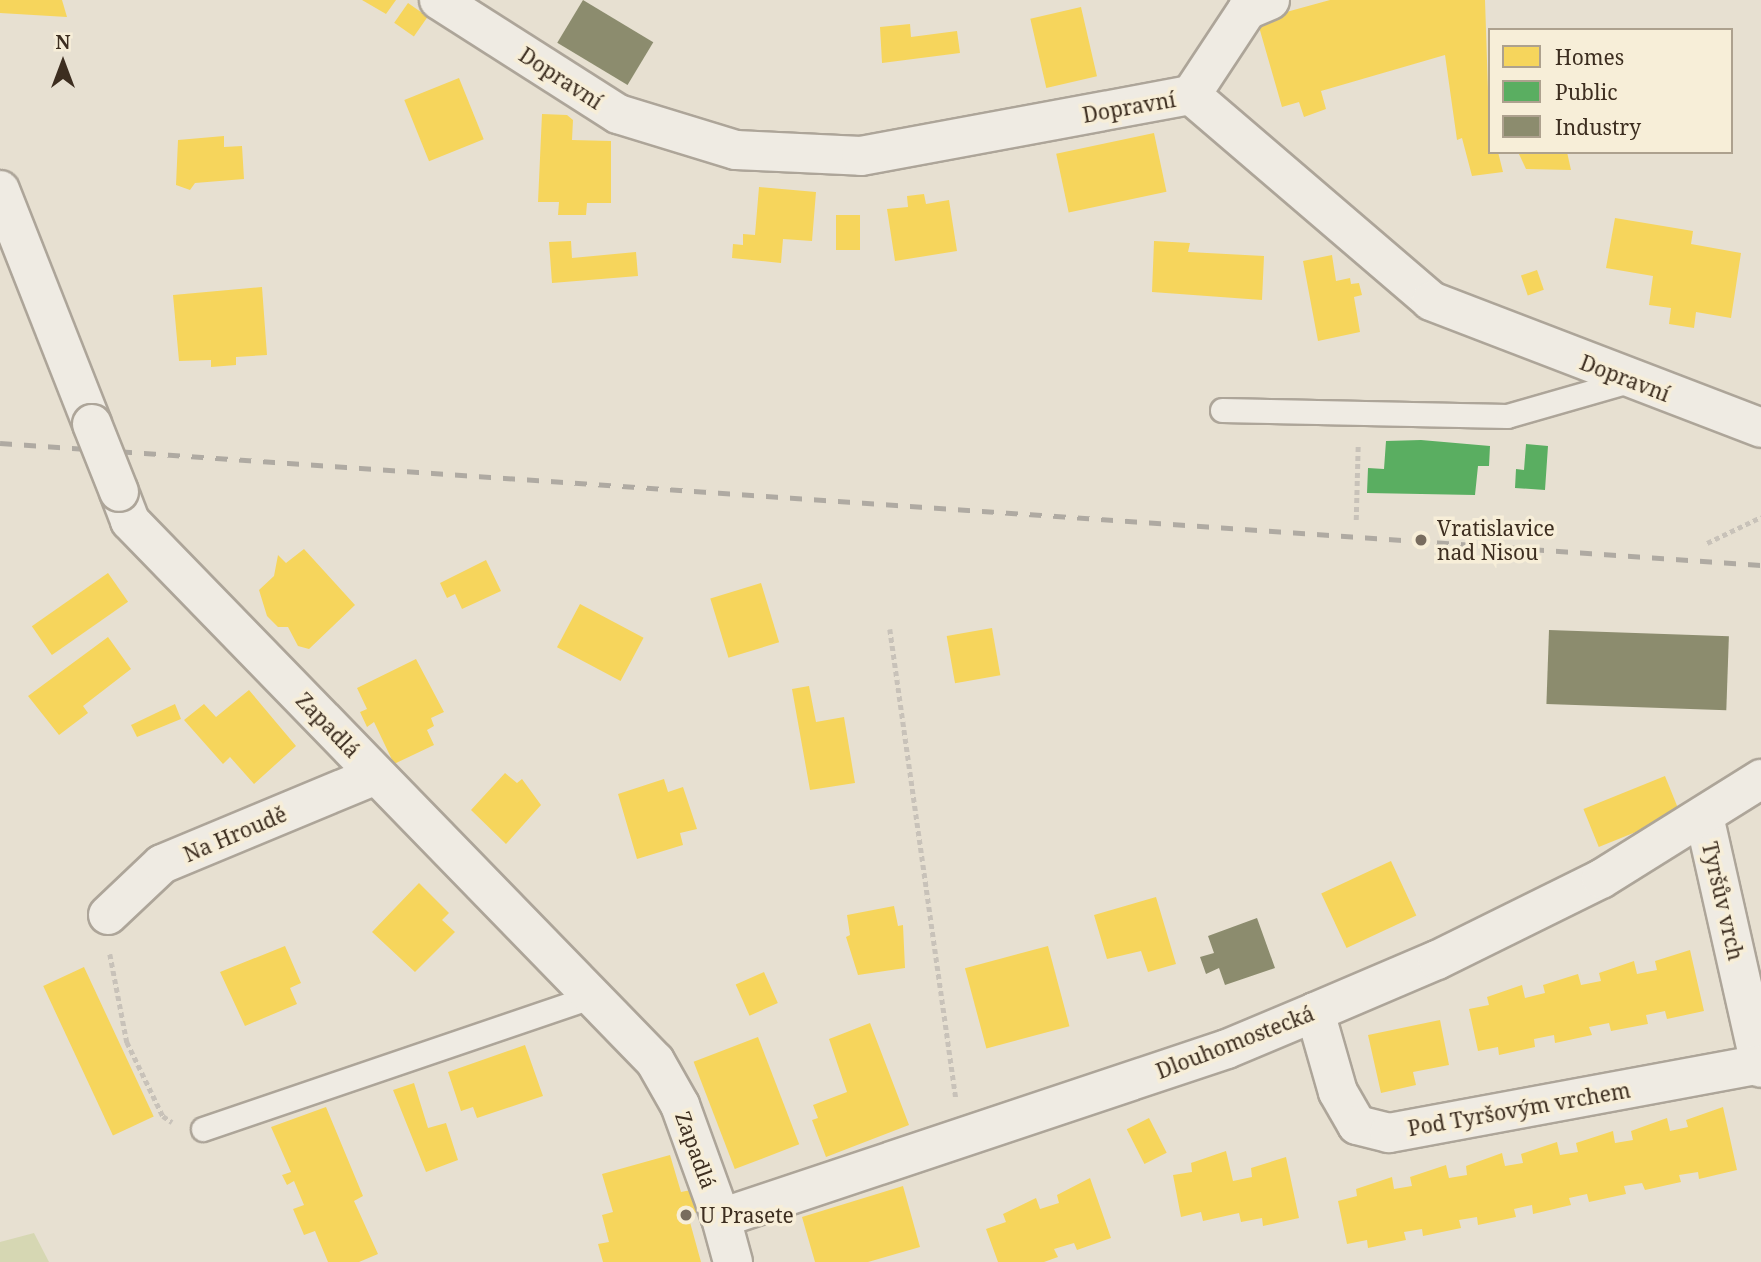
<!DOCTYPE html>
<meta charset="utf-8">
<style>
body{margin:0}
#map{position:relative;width:1761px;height:1262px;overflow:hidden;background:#e7e0d1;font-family:"Noto Serif",serif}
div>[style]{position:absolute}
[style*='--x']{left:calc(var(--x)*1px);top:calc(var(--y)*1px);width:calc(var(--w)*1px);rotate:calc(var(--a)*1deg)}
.green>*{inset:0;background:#d6d7b3}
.homes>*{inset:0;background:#f6d55c;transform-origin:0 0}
.public>*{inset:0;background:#5aae61}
.industry>*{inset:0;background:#8c8c6e;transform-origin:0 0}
.path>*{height:4.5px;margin-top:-2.25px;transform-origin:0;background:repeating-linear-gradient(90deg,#c8c2b9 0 5px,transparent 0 8.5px)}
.roads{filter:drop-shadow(2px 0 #ada599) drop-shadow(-2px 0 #ada599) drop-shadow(0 2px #ada599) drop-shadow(0 -2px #ada599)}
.lane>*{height:23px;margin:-11.5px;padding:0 11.5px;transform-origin:11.5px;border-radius:11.5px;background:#efebe3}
.street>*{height:38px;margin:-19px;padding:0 19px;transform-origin:19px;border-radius:19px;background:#efebe3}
.secondary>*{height:38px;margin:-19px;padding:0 19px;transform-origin:19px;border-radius:19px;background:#efebe3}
.rail>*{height:5px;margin-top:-2.5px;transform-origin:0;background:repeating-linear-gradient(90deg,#afaaa2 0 12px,transparent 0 24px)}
.bridges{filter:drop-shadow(2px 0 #ada599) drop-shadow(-2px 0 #ada599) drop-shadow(0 2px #ada599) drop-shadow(0 -2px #ada599)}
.street-bridge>*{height:38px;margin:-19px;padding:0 19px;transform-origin:19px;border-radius:19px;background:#efebe3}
.dots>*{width:19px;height:19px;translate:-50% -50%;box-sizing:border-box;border:4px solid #f7eed8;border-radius:50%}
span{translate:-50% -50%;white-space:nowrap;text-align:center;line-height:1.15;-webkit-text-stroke:7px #f7eed8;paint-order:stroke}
.street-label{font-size:21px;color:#3d2e20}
.poi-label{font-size:21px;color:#3d2e20}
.left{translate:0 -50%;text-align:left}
.legend{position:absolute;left:1488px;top:28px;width:245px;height:126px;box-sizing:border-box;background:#f7eed8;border:2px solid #ada18e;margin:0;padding:9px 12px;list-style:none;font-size:21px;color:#3d2e20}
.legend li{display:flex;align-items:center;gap:14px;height:35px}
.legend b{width:35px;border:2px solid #ada18e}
.north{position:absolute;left:28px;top:28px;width:70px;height:70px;-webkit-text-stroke:5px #f7eed8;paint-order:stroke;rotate:0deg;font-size:19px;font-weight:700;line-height:28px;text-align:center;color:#3d2e20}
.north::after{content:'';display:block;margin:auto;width:24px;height:32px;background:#3d2e20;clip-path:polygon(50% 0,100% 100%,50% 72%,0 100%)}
</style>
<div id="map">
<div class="green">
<i style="clip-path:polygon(34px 1233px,49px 1262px,0 1262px,0 1242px)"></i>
</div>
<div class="homes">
<i style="clip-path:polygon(0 0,62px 0,67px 17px,0 13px)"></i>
<i style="clip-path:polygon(362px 0,396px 0,386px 14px)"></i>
<i style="clip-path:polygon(1330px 0,1485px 0,1490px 152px,1498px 152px,1503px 172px,1472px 176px,1462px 138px,1457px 140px,1445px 55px,1321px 91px,1326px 109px,1304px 117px,1299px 102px,1282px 107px,1257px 20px)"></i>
<i style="left:408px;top:3px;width:24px;height:24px;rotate:35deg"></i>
<i style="left:1081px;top:7px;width:71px;height:52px;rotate:77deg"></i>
<i style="clip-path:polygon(910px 24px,911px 37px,957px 31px,960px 53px,882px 63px,880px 27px)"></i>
<i style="left:459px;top:78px;width:66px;height:59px;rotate:68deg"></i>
<i style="clip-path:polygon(542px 114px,567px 115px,573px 120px,572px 140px,611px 141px,611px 203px,587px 203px,586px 215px,558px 215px,559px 202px,538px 202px)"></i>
<i style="left:1154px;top:133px;width:60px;height:100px;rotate:78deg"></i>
<i style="clip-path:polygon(224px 136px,224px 147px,242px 146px,244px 179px,195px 183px,190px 190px,176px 185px,178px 140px)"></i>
<i style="clip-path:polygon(1518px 152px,1567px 152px,1571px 170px,1526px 169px)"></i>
<i style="clip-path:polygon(759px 187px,816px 192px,812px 241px,783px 239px,781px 263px,732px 258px,733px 244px,743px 245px,743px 234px,755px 235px)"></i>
<i style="clip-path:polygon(924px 194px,926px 204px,949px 200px,957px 251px,895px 261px,887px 209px,908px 207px,907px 196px)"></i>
<i style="left:836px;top:215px;width:24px;height:35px"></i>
<i style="clip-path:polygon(1615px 218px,1693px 231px,1691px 244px,1741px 253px,1731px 318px,1696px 312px,1694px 328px,1669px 324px,1671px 308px,1649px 305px,1653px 276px,1606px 268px)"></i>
<i style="clip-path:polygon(571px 241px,572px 258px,636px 252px,638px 276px,552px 283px,549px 242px)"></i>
<i style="clip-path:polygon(1154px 241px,1190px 243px,1188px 252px,1264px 256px,1262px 300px,1152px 292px)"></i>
<i style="clip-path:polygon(1332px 255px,1336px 281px,1350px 278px,1351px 284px,1359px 283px,1362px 295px,1354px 297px,1360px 332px,1318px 341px,1303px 261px)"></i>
<i style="left:1537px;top:270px;width:21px;height:17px;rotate:71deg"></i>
<i style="clip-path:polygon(262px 287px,267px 355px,236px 357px,236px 365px,211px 367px,211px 360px,179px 361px,173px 295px)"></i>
<i style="clip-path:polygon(304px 549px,355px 605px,309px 649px,298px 646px,288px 627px,278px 627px,267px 616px,259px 590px,274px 576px,278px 555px,286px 563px)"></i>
<i style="clip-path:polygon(486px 560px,501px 591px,462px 609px,455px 594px,447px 598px,440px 583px)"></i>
<i style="left:108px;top:573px;width:35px;height:93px;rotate:55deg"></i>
<i style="left:761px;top:583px;width:62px;height:53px;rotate:73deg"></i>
<i style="left:580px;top:604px;width:72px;height:49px;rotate:28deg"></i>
<i style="left:992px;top:628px;width:48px;height:46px;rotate:80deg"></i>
<i style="clip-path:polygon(108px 637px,131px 669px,83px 706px,88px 713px,59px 735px,28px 696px)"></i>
<i style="clip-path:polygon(416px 659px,444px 712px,431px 718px,434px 726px,427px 730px,434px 745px,394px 764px,374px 722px,367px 727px,360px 712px,367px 709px,357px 688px)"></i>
<i style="clip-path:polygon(809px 686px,816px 722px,844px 717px,855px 783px,810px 790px,792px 689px)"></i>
<i style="clip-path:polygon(249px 690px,296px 746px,254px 784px,230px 757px,223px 764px,184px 720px,204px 704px,216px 717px)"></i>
<i style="clip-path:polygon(175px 704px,181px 719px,137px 737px,131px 725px)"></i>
<i style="clip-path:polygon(505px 773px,517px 783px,522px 779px,541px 805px,506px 844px,471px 810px)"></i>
<i style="left:1665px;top:776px;width:41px;height:88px;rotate:68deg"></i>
<i style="clip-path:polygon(664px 779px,668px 792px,683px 787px,697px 829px,680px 833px,683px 845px,637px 859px,618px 794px)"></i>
<i style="left:1391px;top:861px;width:60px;height:77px;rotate:65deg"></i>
<i style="clip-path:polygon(419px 883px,449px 913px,442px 920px,455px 932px,415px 972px,372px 932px)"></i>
<i style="clip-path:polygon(1156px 897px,1176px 964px,1148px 972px,1141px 951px,1107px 959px,1094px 915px)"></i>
<i style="clip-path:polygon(894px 906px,898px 926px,903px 925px,905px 968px,858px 975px,846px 937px,850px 935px,847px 915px)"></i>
<i style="clip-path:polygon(285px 946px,301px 983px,290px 988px,297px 1004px,245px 1026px,220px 972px)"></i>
<i style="left:1048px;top:946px;width:83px;height:86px;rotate:75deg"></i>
<i style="clip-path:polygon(1690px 950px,1704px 1011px,1667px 1019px,1665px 1011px,1646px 1015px,1648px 1024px,1611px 1031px,1609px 1023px,1589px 1027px,1592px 1035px,1555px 1043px,1554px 1035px,1534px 1039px,1535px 1047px,1499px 1055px,1498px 1047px,1478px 1051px,1469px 1009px,1489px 1005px,1487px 997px,1522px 985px,1525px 998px,1545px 993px,1543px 985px,1578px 974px,1581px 985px,1601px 981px,1599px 973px,1634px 961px,1637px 974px,1657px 970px,1655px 961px)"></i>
<i style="left:84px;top:967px;width:165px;height:45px;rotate:65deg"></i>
<i style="left:764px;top:972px;width:34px;height:31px;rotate:66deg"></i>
<i style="clip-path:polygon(1440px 1020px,1449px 1065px,1413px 1072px,1416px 1085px,1381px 1093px,1368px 1035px)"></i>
<i style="clip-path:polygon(870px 1023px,909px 1125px,826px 1157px,812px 1120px,818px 1118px,813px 1105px,847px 1092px,829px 1039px)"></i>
<i style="left:758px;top:1037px;width:115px;height:69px;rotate:69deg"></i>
<i style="clip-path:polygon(525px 1045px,543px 1096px,477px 1118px,473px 1107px,461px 1111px,448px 1072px)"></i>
<i style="clip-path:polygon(414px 1083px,428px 1128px,446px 1123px,458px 1160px,426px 1172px,393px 1090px)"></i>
<i style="clip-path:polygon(326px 1107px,363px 1196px,354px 1201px,378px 1254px,359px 1262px,328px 1262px,315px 1231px,304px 1235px,293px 1209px,304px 1205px,294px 1181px,287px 1185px,282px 1175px,291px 1172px,271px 1127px)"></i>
<i style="clip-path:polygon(1723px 1107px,1737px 1170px,1699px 1179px,1698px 1172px,1679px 1175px,1681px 1182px,1645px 1190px,1642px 1183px,1624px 1186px,1626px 1194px,1589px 1202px,1587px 1194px,1569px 1198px,1571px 1205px,1533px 1214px,1532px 1205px,1514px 1209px,1516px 1217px,1478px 1225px,1477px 1217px,1459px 1220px,1461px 1228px,1423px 1236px,1422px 1229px,1404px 1232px,1406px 1240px,1368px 1248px,1367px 1240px,1347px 1244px,1338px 1201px,1357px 1196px,1356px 1189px,1392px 1177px,1394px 1189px,1412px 1186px,1410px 1177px,1446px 1165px,1449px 1178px,1467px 1175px,1466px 1166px,1502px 1153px,1505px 1166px,1523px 1163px,1521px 1154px,1557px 1142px,1560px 1155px,1578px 1152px,1576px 1143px,1613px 1131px,1615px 1143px,1633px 1140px,1631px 1131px,1667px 1118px,1670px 1131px,1688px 1127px,1686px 1120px)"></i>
<i style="left:1149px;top:1118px;width:39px;height:25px;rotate:63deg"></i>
<i style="clip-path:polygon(1226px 1151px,1233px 1181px,1252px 1177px,1251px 1168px,1286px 1157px,1299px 1218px,1263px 1226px,1262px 1218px,1241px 1222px,1239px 1213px,1203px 1221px,1201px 1212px,1181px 1217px,1173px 1175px,1192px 1172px,1191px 1163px)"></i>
<i style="clip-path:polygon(670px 1155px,681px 1192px,691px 1190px,697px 1212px,688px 1215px,701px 1262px,603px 1262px,598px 1244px,609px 1242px,602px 1215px,613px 1212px,602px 1174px)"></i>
<i style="clip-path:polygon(1090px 1178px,1111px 1238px,1077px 1250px,1074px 1243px,1054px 1249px,1058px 1257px,1044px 1262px,998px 1262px,986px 1229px,1006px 1222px,1003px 1214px,1036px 1198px,1040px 1209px,1059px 1203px,1057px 1195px)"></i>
<i style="clip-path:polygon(903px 1186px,920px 1247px,868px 1262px,815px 1262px,802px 1217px)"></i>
</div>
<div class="public">
<i style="clip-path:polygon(1421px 440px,1490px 446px,1489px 466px,1478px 466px,1475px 495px,1367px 493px,1368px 468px,1384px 469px,1386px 441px)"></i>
<i style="clip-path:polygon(1526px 444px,1548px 446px,1545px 490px,1515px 488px,1516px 469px,1524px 470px)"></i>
</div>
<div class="industry">
<i style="left:583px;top:0;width:82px;height:50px;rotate:31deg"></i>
<i style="left:1549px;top:630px;width:180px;height:74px;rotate:2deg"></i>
<i style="clip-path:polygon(1257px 918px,1275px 968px,1225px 985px,1219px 968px,1206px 974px,1200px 957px,1214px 953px,1208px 936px)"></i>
</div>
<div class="path">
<i style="--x:1356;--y:520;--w:76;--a:-88.5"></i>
<i style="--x:1707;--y:543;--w:60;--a:-25.7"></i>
<i style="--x:890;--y:629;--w:473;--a:82"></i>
<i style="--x:110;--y:954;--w:90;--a:79.1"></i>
<i style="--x:127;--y:1042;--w:82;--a:64.1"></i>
<i style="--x:163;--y:1116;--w:11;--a:34"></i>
</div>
<div class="roads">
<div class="lane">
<i style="--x:1222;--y:410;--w:285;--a:1.2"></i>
<i style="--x:1507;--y:416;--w:127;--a:-16"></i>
<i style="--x:203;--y:1129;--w:413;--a:-18.8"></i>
</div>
<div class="street">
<i style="--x:439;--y:0;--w:212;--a:32.5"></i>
<i style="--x:618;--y:114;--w:123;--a:17"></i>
<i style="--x:736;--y:150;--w:125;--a:2.7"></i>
<i style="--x:861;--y:156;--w:336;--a:-10.5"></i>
<i style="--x:1191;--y:95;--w:316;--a:40.6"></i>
<i style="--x:1431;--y:301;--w:354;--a:21"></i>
<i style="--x:1191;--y:95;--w:102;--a:-56.6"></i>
<i style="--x:1247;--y:10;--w:25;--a:-23"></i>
<i style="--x:0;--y:190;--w:251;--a:68.5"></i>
<i style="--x:119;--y:492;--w:31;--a:69"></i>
<i style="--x:130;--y:521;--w:753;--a:45.81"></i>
<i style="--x:655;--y:1061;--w:51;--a:60.4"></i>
<i style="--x:680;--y:1105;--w:120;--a:70.1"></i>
<i style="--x:1704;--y:816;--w:258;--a:77.3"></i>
<i style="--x:108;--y:915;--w:74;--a:-43.4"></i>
<i style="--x:162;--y:864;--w:232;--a:-22.6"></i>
<i style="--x:1315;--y:1012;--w:83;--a:74"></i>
<i style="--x:1338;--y:1092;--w:38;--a:60"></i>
<i style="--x:1357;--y:1125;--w:33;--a:14"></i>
<i style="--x:1389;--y:1133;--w:377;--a:-10.5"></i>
</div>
<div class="secondary">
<i style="--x:733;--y:1262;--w:46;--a:-105.3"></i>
<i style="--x:721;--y:1218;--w:533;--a:-18.47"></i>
<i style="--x:1227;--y:1049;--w:95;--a:-22.8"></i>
<i style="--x:1315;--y:1012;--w:133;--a:-23.1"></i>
<i style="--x:1437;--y:960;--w:183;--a:-26.3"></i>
<i style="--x:1601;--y:879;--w:189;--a:-32"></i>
</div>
</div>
<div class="rail">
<i style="--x:0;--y:443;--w:1765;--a:3.96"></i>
</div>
<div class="bridges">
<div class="street-bridge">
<i style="--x:92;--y:424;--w:73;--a:68.3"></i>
</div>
</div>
<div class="dots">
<i style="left:1421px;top:540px;background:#786c5e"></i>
<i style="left:686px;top:1215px;background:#786c5e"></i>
</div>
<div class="street-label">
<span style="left:561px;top:78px;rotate:33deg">Dopravní</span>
<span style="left:1129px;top:107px;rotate:-10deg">Dopravní</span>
<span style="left:1625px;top:378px;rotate:21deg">Dopravní</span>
<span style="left:328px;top:725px;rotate:46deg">Zapadlá</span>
<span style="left:235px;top:834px;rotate:-23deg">Na Hroudě</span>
<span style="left:1723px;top:901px;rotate:77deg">Tyršův vrch</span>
<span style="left:1235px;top:1042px;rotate:-21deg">Dlouhomostecká</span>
<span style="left:1519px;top:1109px;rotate:-10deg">Pod Tyršovým vrchem</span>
<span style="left:696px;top:1150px;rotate:70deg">Zapadlá</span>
</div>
<div class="poi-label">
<span class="left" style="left:1437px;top:540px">Vratislavice<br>nad Nisou</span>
<span class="left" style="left:700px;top:1215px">U Prasete</span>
</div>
<ul class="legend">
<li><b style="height:19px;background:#f6d55c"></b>Homes</li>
<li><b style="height:19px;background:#5aae61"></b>Public</li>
<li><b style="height:19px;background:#8c8c6e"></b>Industry</li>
</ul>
<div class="north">N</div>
</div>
